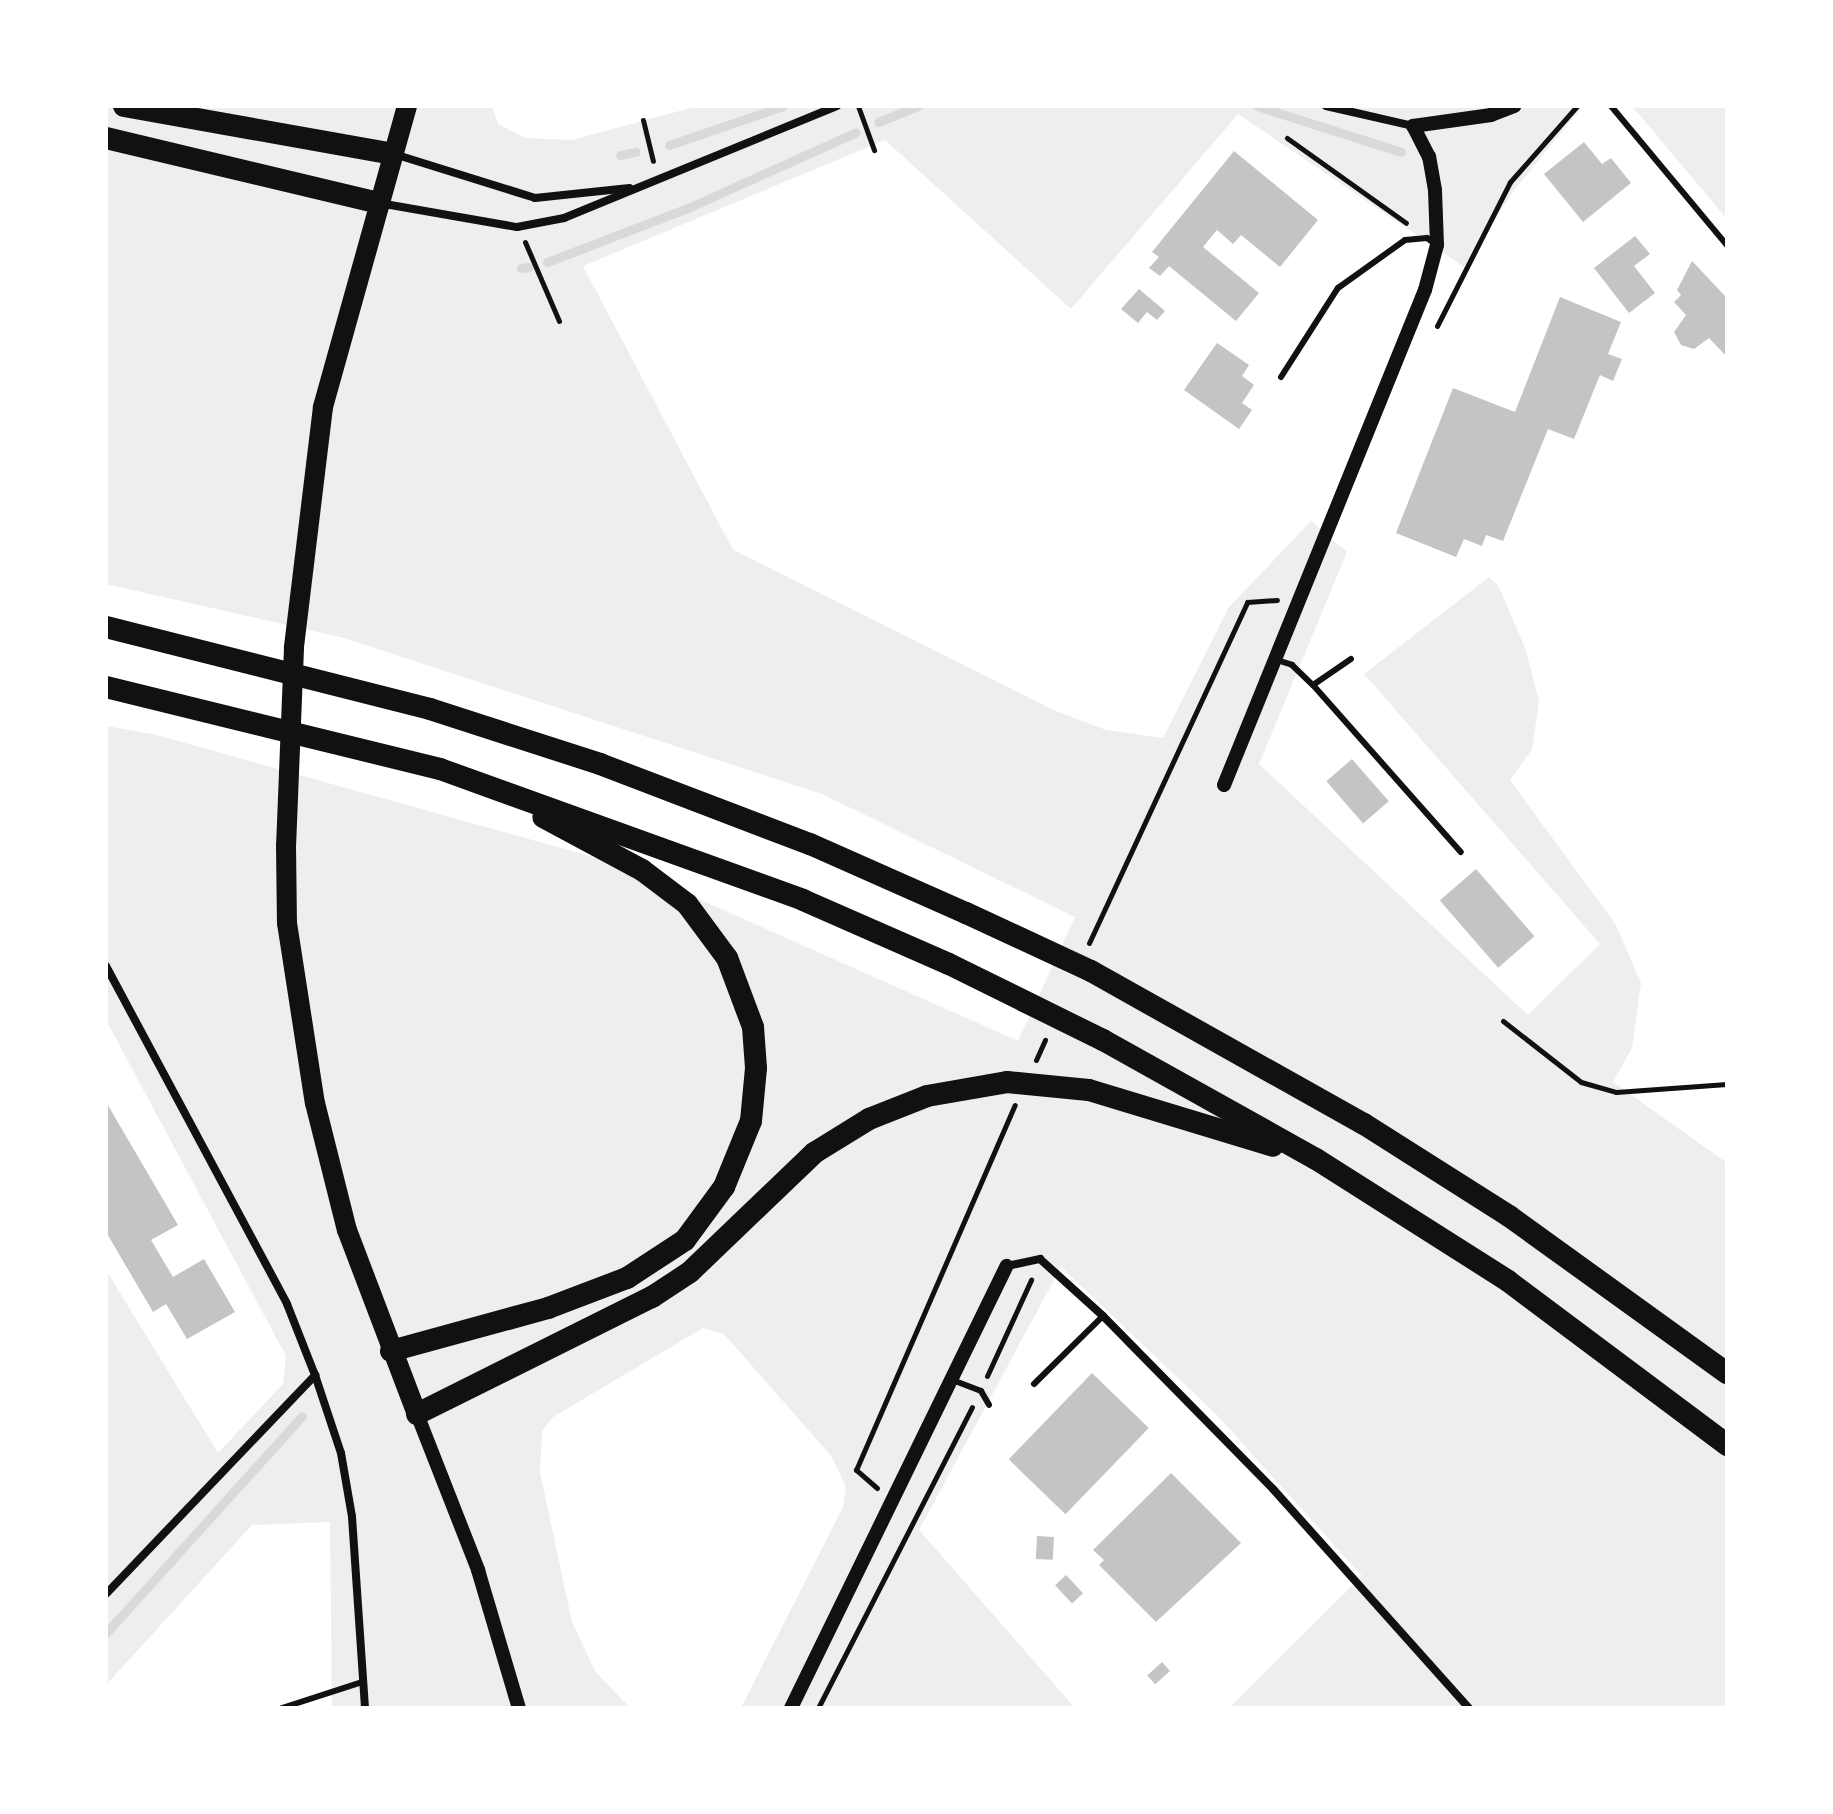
<!DOCTYPE html>
<style>
body{margin:0}
#map{position:relative;width:1833px;height:1814px;overflow:hidden;background:#fff;font-family:Arial,sans-serif}
div>[style]{position:absolute}
[style*='--x']{left:calc(var(--x)*1px);top:calc(var(--y)*1px);width:calc(var(--w)*1px);rotate:calc(var(--a)*1deg)}
.green>*{inset:0;background:#eee}
.stream>*{height:9px;margin:-4.5px;padding:0 4.5px;transform-origin:4.5px;border-radius:4.5px;background:#d9d9d9}
.building>*{inset:0;background:#c4c4c4;transform-origin:0 0}
.path>*{height:5px;margin:-2.5px;padding:0 2.5px;transform-origin:2.5px;border-radius:2.5px;background:#111}
.service>*{height:6px;margin:-3px;padding:0 3px;transform-origin:3px;border-radius:3px;background:#111}
.minor>*{height:8px;margin:-4px;padding:0 4px;transform-origin:4px;border-radius:4px;background:#111}
.tertiary>*{height:14px;margin:-7px;padding:0 7px;transform-origin:7px;border-radius:7px;background:#111}
.primary>*{height:20px;margin:-10px;padding:0 10px;transform-origin:10px;border-radius:10px;background:#111}
.motorway>*{height:22px;margin:-11px;padding:0 11px;transform-origin:11px;border-radius:11px;background:#111}
span{translate:-50% -50%;white-space:nowrap;text-align:center;line-height:1.15;-webkit-text-stroke:7px #fff;paint-order:stroke}
.frame{position:absolute;inset:0;border:108px solid #fff;pointer-events:none}
</style>
<div id="map">
<div class="green">
<i style="clip-path:polygon(106px 106px,492px 106px,498px 124px,525px 138px,572px 140px,698px 106px,1583px 106px,1515px 189px,1464px 267px,1238px 114px,1071px 309px,885px 140px,583px 266px,733px 550px,1051px 709px,1106px 730px,1163px 738px,1229px 607px,1311px 521px,1347px 552px,1259px 764px,1528px 1015px,1600px 944px,1364px 674px,1489px 577px,1498px 585px,1525px 648px,1539px 701px,1532px 749px,1510px 780px,1616px 925px,1641px 983px,1632px 1048px,1613px 1082px,1727px 1163px,1727px 1708px,1229px 1708px,1362px 1576px,1216px 1414px,1061px 1267px,919px 1530px,1075px 1708px,741px 1708px,843px 1507px,846px 1487px,832px 1457px,724px 1334px,703px 1328px,553px 1417px,542px 1431px,540px 1472px,572px 1622px,595px 1671px,630px 1708px,332px 1708px,330px 1522px,252px 1525px,106px 1685px,106px 1270px,218px 1453px,283px 1384px,286px 1356px,106px 1020px,106px 726px,153px 734px,622px 865px,1018px 1041px,1075px 917px,822px 794px,344px 638px,106px 584px)"></i>
<i style="clip-path:polygon(1632px 106px,1727px 106px,1727px 219px)"></i>
</div>
<div class="stream">
<i style="--x:1257;--y:106;--w:151;--a:17.7"></i>
<i style="--x:878;--y:122;--w:43;--a:-21.8"></i>
<i style="--x:669;--y:145;--w:120;--a:-18.9"></i>
<i style="--x:620;--y:155;--w:16;--a:-11"></i>
<i style="--x:547;--y:262;--w:151;--a:-21"></i>
<i style="--x:688;--y:208;--w:184;--a:-24.3"></i>
<i style="--x:521;--y:268;--w:8;--a:-7"></i>
<i style="--x:106;--y:1633;--w:292;--a:-47.9"></i>
</div>
<div class="building">
<i style="clip-path:polygon(1584px 142px,1602px 164px,1611px 158px,1631px 183px,1583px 222px,1544px 174px)"></i>
<i style="clip-path:polygon(1234px 151px,1318px 220px,1280px 267px,1241px 235px,1233px 244px,1217px 230px,1203px 247px,1259px 293px,1236px 321px,1169px 266px,1160px 276px,1149px 268px,1159px 257px,1152px 252px)"></i>
<i style="clip-path:polygon(1635px 236px,1650px 254px,1634px 266px,1655px 293px,1629px 313px,1594px 268px)"></i>
<i style="clip-path:polygon(1692px 261px,1727px 298px,1727px 357px,1709px 338px,1694px 349px,1681px 345px,1674px 332px,1686px 315px,1674px 302px,1681px 295px,1677px 290px)"></i>
<i style="clip-path:polygon(1139px 289px,1165px 311px,1157px 320px,1147px 312px,1138px 323px,1121px 309px)"></i>
<i style="clip-path:polygon(1560px 297px,1621px 322px,1608px 354px,1622px 359px,1613px 381px,1600px 375px,1574px 439px,1548px 429px,1503px 541px,1486px 535px,1482px 546px,1464px 539px,1456px 557px,1396px 533px,1453px 388px,1515px 412px)"></i>
<i style="clip-path:polygon(1217px 343px,1249px 365px,1242px 376px,1254px 385px,1242px 403px,1252px 410px,1239px 429px,1184px 390px)"></i>
<i style="left:1352px;top:759px;width:56px;height:34px;rotate:49deg"></i>
<i style="left:1476px;top:869px;width:89px;height:48px;rotate:49deg"></i>
<i style="clip-path:polygon(106px 1102px,178px 1225px,151px 1240px,173px 1277px,204px 1259px,235px 1312px,187px 1339px,166px 1304px,153px 1312px,106px 1232px)"></i>
<i style="left:1092px;top:1373px;width:79px;height:120px;rotate:44deg"></i>
<i style="clip-path:polygon(1171px 1473px,1241px 1543px,1156px 1622px,1099px 1565px,1104px 1560px,1093px 1550px)"></i>
<i style="left:1037px;top:1536px;width:17px;height:23px;rotate:3deg"></i>
<i style="left:1066px;top:1575px;width:25px;height:15px;rotate:47deg"></i>
<i style="left:1162px;top:1662px;width:12px;height:20px;rotate:48deg"></i>
</div>
<div class="path">
<i style="--x:858;--y:106;--w:47;--a:70"></i>
<i style="--x:643;--y:120;--w:42;--a:76.3"></i>
<i style="--x:1287;--y:138;--w:146;--a:35.5"></i>
<i style="--x:525;--y:242;--w:86;--a:66.7"></i>
<i style="--x:1437;--y:326;--w:161;--a:-63.1"></i>
<i style="--x:1510;--y:182;--w:101;--a:-48.6"></i>
<i style="--x:1089;--y:943;--w:376;--a:-65.1"></i>
<i style="--x:1247;--y:602;--w:30;--a:-4"></i>
<i style="--x:1503;--y:1021;--w:99;--a:38"></i>
<i style="--x:1581;--y:1082;--w:36;--a:16"></i>
<i style="--x:1616;--y:1092;--w:111;--a:-4.1"></i>
<i style="--x:1036;--y:1060;--w:22;--a:-66"></i>
<i style="--x:987;--y:1376;--w:106;--a:-65.4"></i>
<i style="--x:877;--y:1488;--w:28;--a:-139"></i>
<i style="--x:856;--y:1470;--w:398;--a:-66.5"></i>
<i style="--x:818;--y:1708;--w:338;--a:-62.9"></i>
</div>
<div class="service">
<i style="--x:1611;--y:106;--w:181;--a:50.2"></i>
<i style="--x:1281;--y:377;--w:106;--a:-57.4"></i>
<i style="--x:1338;--y:288;--w:82;--a:-35.6"></i>
<i style="--x:1405;--y:240;--w:22;--a:-5"></i>
<i style="--x:1427;--y:238;--w:9;--a:36"></i>
<i style="--x:1277;--y:660;--w:16;--a:18"></i>
<i style="--x:1292;--y:665;--w:29;--a:44"></i>
<i style="--x:1313;--y:685;--w:223;--a:48.5"></i>
<i style="--x:1313;--y:685;--w:46;--a:-34.4"></i>
<i style="--x:955;--y:1381;--w:28;--a:21"></i>
<i style="--x:981;--y:1391;--w:16;--a:60"></i>
<i style="--x:1034;--y:1384;--w:97;--a:-44.6"></i>
<i style="--x:282;--y:1708;--w:84;--a:-18"></i>
</div>
<div class="minor">
<i style="--x:1326;--y:106;--w:89;--a:12.9"></i>
<i style="--x:394;--y:154;--w:148;--a:17.3"></i>
<i style="--x:535;--y:198;--w:95;--a:-6.1"></i>
<i style="--x:379;--y:203;--w:140;--a:9.9"></i>
<i style="--x:517;--y:227;--w:48;--a:-10.8"></i>
<i style="--x:564;--y:218;--w:295;--a:-22.3"></i>
<i style="--x:106;--y:966;--w:383;--a:61.8"></i>
<i style="--x:287;--y:1304;--w:76;--a:68.5"></i>
<i style="--x:315;--y:1375;--w:82;--a:71.6"></i>
<i style="--x:341;--y:1453;--w:65;--a:80.2"></i>
<i style="--x:352;--y:1517;--w:191;--a:86.1"></i>
<i style="--x:1007;--y:1266;--w:34;--a:-12"></i>
<i style="--x:1040;--y:1259;--w:85;--a:42.1"></i>
<i style="--x:1103;--y:1316;--w:243;--a:45.5"></i>
<i style="--x:1273;--y:1489;--w:294;--a:48.2"></i>
<i style="--x:106;--y:1594;--w:303;--a:-46.3"></i>
</div>
<div class="tertiary">
<i style="--x:1224;--y:785;--w:534;--a:-67.9"></i>
<i style="--x:1425;--y:290;--w:47;--a:-75.1"></i>
<i style="--x:1437;--y:245;--w:55;--a:-92.1"></i>
<i style="--x:1435;--y:190;--w:34;--a:-100"></i>
<i style="--x:1429;--y:157;--w:35;--a:-117"></i>
<i style="--x:1413;--y:126;--w:79;--a:-8"></i>
<i style="--x:1491;--y:115;--w:25;--a:-21"></i>
<i style="--x:417;--y:1414;--w:168;--a:68.6"></i>
<i style="--x:478;--y:1570;--w:144;--a:73.5"></i>
<i style="--x:791;--y:1708;--w:492;--a:-64"></i>
</div>
<div class="primary">
<i style="--x:407;--y:106;--w:313;--a:105.6"></i>
<i style="--x:323;--y:407;--w:243;--a:96.9"></i>
<i style="--x:294;--y:648;--w:197;--a:92.3"></i>
<i style="--x:286;--y:845;--w:78;--a:89.3"></i>
<i style="--x:287;--y:923;--w:182;--a:81.2"></i>
<i style="--x:315;--y:1103;--w:131;--a:75.9"></i>
<i style="--x:347;--y:1230;--w:197;--a:69.2"></i>
</div>
<div class="motorway">
<i style="--x:124;--y:106;--w:273;--a:10.1"></i>
<i style="--x:106;--y:138;--w:281;--a:13.4"></i>
<i style="--x:106;--y:627;--w:334;--a:14.2"></i>
<i style="--x:430;--y:709;--w:179;--a:17.9"></i>
<i style="--x:600;--y:764;--w:225;--a:20.9"></i>
<i style="--x:810;--y:844;--w:171;--a:23.9"></i>
<i style="--x:966;--y:913;--w:138;--a:24.9"></i>
<i style="--x:1091;--y:971;--w:313;--a:29.3"></i>
<i style="--x:1364;--y:1124;--w:172;--a:32.4"></i>
<i style="--x:1509;--y:1216;--w:269;--a:35.8"></i>
<i style="--x:106;--y:687;--w:344;--a:13.8"></i>
<i style="--x:440;--y:769;--w:386;--a:19.8"></i>
<i style="--x:803;--y:900;--w:159;--a:23.7"></i>
<i style="--x:949;--y:964;--w:172;--a:26.3"></i>
<i style="--x:1103;--y:1040;--w:244;--a:29.2"></i>
<i style="--x:1316;--y:1159;--w:227;--a:32.4"></i>
<i style="--x:1508;--y:1281;--w:274;--a:36.8"></i>
<i style="--x:391;--y:1351;--w:163;--a:-15.3"></i>
<i style="--x:548;--y:1308;--w:85;--a:-20.8"></i>
<i style="--x:627;--y:1278;--w:69;--a:-33.2"></i>
<i style="--x:685;--y:1240;--w:66;--a:-53.7"></i>
<i style="--x:724;--y:1187;--w:71;--a:-67.8"></i>
<i style="--x:751;--y:1121;--w:53;--a:-84.6"></i>
<i style="--x:756;--y:1068;--w:41;--a:-94.2"></i>
<i style="--x:753;--y:1027;--w:74;--a:-110.6"></i>
<i style="--x:727;--y:958;--w:67;--a:-126.5"></i>
<i style="--x:687;--y:904;--w:56;--a:-142.9"></i>
<i style="--x:642;--y:870;--w:112;--a:-151.8"></i>
<i style="--x:417;--y:1414;--w:263;--a:-26.5"></i>
<i style="--x:652;--y:1297;--w:45;--a:-33.3"></i>
<i style="--x:690;--y:1272;--w:172;--a:-43.8"></i>
<i style="--x:814;--y:1153;--w:65;--a:-31.7"></i>
<i style="--x:869;--y:1119;--w:62;--a:-21.6"></i>
<i style="--x:927;--y:1096;--w:81;--a:-9.9"></i>
<i style="--x:1007;--y:1082;--w:82;--a:5.6"></i>
<i style="--x:1089;--y:1090;--w:192;--a:16.9"></i>
</div>
<div class="frame"></div>
</div>
